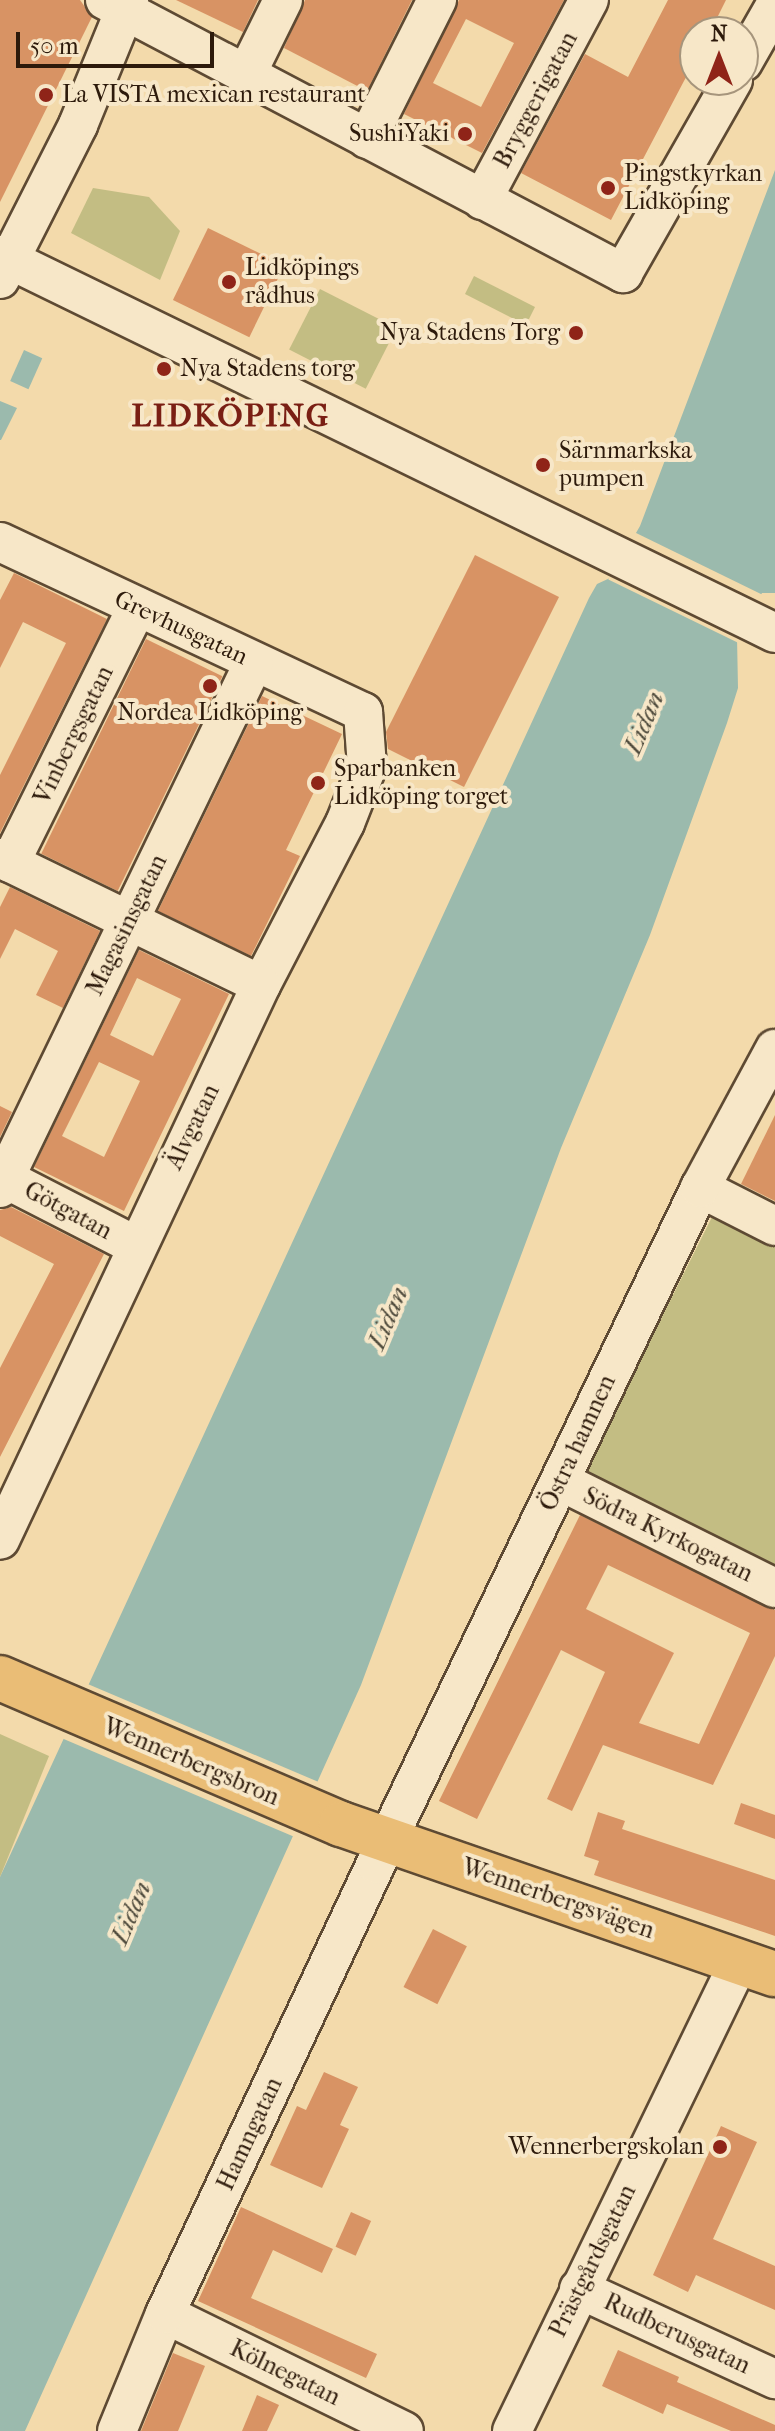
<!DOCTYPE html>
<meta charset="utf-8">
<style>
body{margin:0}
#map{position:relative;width:775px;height:2431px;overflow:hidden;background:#f3daab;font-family:"IM FELL French Canon",serif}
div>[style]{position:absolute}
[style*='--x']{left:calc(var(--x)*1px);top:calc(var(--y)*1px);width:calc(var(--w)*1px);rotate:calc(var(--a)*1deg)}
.green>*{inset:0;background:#c3bd83;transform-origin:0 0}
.water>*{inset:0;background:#9bbaad;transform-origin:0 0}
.pier>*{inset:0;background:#f3daab;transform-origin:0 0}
.building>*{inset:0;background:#d89364;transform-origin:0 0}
.roads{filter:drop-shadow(2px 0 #5e4a33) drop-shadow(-2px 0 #5e4a33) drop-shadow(0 2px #5e4a33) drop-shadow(0 -2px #5e4a33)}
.minor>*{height:38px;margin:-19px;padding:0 19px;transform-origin:19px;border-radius:19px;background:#f7e7c8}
.major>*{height:44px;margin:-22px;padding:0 22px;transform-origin:22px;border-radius:22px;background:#eabd76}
.dots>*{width:22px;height:22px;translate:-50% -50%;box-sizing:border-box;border:4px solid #f7e7c8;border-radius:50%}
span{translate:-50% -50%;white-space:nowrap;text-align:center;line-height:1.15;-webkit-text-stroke:8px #f7e7c8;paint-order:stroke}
.poi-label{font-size:24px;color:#2d1a0b}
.left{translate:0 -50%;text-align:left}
.right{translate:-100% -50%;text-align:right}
.street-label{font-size:24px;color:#2d1a0b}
.water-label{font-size:26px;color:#4e4a3c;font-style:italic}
.district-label{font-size:32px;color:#7a1f14;font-weight:700;letter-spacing:2px}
.north{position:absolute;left:679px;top:16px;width:80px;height:80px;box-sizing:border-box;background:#f7e7c8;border:2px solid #a6957c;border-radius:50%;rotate:0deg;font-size:22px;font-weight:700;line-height:32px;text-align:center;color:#2d1a0b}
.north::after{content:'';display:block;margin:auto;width:28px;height:36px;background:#8f2418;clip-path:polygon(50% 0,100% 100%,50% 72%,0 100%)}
.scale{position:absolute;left:16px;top:32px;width:198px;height:36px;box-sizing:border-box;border:4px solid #2d1a0b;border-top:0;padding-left:10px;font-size:24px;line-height:28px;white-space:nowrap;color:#2d1a0b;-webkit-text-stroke:6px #f7e7c8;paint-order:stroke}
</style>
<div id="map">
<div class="green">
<i style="clip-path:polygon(93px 188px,149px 197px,180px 231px,160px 280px,71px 233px)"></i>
<i style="clip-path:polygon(474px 276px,535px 307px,529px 319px,520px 322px,465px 294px)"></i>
<i style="left:320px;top:289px;width:86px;height:68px;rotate:27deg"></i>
<i style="clip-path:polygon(714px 1213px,775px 1243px,775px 1566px,583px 1475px)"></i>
<i style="clip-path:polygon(0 1734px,49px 1756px,0 1877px)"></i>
</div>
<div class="water">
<i style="clip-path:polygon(775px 170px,775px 593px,762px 593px,737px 637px,738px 688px,727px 723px,650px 935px,561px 1148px,361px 1685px,25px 2431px,0 2431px,0 1877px,589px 598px,597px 584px,610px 578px,640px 526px)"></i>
<i style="left:24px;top:350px;width:20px;height:34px;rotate:24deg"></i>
<i style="clip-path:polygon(0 401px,17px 408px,1px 440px,0 440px)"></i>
</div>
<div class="pier">
<i style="left:632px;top:531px;width:150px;height:54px;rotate:26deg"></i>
<i style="left:83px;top:1682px;width:260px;height:60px;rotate:23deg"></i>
</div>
<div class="building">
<i style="clip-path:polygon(0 0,80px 0,92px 17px,0 202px)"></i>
<i style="clip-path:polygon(176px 0,258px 0,243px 32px)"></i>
<i style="clip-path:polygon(305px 0,412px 0,367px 91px,284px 48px)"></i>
<i style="clip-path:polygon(evenodd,459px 0,564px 0,482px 153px,404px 114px,459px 0,466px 19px,514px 43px,481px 107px,433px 83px,466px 19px)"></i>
<i style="clip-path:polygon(668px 0,726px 0,710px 32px,695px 32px,695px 60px,611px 220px,521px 173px,585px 54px,628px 77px)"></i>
<i style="left:208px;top:228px;width:85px;height:80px;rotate:26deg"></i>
<i style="clip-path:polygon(475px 555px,559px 597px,464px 787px,388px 749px,386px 732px)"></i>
<i style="clip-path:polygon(14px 573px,107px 619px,0 833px,0 775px,66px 643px,23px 622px,0 668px,0 600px)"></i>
<i style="left:146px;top:639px;width:85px;height:239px;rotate:26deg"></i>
<i style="clip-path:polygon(262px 696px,342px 734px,286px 850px,300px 856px,251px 956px,158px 911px)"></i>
<i style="clip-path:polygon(10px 887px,100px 931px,63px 1008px,36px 995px,58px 951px,15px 929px,0 959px,0 907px)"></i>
<i style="clip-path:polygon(evenodd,139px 950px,229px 994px,124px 1211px,34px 1167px,139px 950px,137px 978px,181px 999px,153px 1056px,110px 1035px,137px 978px,139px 950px,99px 1062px,140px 1081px,104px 1157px,62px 1136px,99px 1062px)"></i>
<i style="clip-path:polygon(0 1106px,12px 1112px,0 1137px)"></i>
<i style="clip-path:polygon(775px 1115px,775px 1201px,741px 1184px)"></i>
<i style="clip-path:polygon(11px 1207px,104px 1254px,0 1457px,0 1368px,54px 1264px,0 1236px,0 1210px)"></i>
<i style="clip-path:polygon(evenodd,580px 1515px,775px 1610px,775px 1656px,713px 1785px,603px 1745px,572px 1811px,547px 1799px,605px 1672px,561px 1650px,477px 1819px,439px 1801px,580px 1515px,608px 1565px,750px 1633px,699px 1744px,639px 1723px,674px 1653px,586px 1609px,608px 1565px)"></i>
<i style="clip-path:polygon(741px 1803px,775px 1815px,775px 1839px,734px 1824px)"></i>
<i style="clip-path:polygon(598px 1812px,625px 1821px,622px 1829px,775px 1880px,775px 1936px,594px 1875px,599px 1861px,584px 1856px)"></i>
<i style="left:433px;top:1929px;width:38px;height:65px;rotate:27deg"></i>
<i style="clip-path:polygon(324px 2072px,358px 2087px,340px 2125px,349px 2129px,322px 2188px,270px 2165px,297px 2106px,306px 2110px)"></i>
<i style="clip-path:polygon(721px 2126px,757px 2142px,713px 2239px,775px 2266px,775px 2310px,696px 2275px,688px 2292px,653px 2275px)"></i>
<i style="clip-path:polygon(241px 2207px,333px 2249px,322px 2273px,273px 2250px,251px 2298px,377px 2354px,366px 2378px,198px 2301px)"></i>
<i style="left:351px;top:2212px;width:22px;height:38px;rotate:24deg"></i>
<i style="clip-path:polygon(618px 2350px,679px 2377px,677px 2382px,775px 2425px,775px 2431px,731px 2431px,667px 2404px,663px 2414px,602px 2386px)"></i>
<i style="clip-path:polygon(173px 2353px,205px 2366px,178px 2431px,141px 2431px)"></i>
<i style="clip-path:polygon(257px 2395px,279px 2405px,267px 2431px,242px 2431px)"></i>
</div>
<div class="roads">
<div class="minor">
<i style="--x:105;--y:0;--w:586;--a:27.79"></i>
<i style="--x:623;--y:273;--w:222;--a:-60.3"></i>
<i style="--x:743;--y:62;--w:64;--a:-60.3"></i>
<i style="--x:247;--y:73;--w:81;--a:-63.7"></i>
<i style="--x:367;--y:139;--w:156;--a:-63.3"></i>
<i style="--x:482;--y:200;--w:227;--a:-61.9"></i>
<i style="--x:0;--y:255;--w:862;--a:26"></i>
<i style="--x:0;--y:279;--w:173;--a:-63.1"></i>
<i style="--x:78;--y:125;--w:135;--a:-67.8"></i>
<i style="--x:0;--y:542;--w:401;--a:25.1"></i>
<i style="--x:363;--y:712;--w:55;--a:85.8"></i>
<i style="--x:367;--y:767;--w:60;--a:111.4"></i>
<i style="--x:345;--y:823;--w:182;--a:117.4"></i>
<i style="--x:261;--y:985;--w:613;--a:115.19"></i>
<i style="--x:0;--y:858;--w:290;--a:25.9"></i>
<i style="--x:10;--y:863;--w:286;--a:-63.6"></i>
<i style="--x:0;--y:1176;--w:153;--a:27.2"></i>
<i style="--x:0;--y:1188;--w:584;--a:-64.22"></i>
<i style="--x:700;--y:1188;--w:84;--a:26.9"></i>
<i style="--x:560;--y:1481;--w:240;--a:26.5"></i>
<i style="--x:579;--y:2289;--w:216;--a:24.7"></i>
<i style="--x:165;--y:2314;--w:266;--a:26.1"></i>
<i style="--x:117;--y:2431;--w:126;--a:-67.7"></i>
<i style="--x:165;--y:2314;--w:497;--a:-64.9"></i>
<i style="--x:376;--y:1864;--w:750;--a:-64.39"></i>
<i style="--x:700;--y:1188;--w:158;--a:-61.7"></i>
<i style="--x:512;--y:2431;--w:521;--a:-64.17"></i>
</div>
<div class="major">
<i style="--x:0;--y:1678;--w:371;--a:23.2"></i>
<i style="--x:341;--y:1824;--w:459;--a:19.1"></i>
</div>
</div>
<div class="dots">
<i style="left:46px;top:95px;background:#8f2418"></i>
<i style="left:465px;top:134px;background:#8f2418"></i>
<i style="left:608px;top:188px;background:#8f2418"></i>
<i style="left:229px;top:282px;background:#8f2418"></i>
<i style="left:576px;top:333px;background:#8f2418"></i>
<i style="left:164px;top:369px;background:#8f2418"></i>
<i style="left:543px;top:465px;background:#8f2418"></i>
<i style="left:210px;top:686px;background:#8f2418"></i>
<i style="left:318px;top:783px;background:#8f2418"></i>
<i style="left:720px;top:2147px;background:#8f2418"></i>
</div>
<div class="poi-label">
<span class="left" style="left:62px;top:95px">La VISTA mexican restaurant</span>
<span class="right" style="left:449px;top:134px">SushiYaki</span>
<span class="left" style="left:624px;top:188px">Pingstkyrkan<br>Lidköping</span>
<span class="left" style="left:245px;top:282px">Lidköpings<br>rådhus</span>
<span class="right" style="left:560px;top:333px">Nya Stadens Torg</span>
<span class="left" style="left:180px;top:369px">Nya Stadens torg</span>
<span class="left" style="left:559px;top:465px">Särnmarkska<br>pumpen</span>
<span style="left:210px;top:713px">Nordea Lidköping</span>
<span class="left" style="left:334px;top:783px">Sparbanken<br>Lidköping torget</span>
<span class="right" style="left:704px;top:2147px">Wennerbergskolan</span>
</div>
<div class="street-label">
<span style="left:536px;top:100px;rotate:-62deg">Bryggerigatan</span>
<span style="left:181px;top:628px;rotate:25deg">Grevhusgatan</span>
<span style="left:74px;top:735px;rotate:-64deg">Vinbergsgatan</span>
<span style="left:127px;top:925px;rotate:-64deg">Magasinsgatan</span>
<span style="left:193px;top:1127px;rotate:-64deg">Älvgatan</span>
<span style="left:68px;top:1211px;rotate:28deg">Götgatan</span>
<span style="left:578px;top:1443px;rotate:-65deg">Östra hamnen</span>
<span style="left:668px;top:1535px;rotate:26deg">Södra Kyrkogatan</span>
<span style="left:191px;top:1762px;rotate:23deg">Wennerbergsbron</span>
<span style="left:558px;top:1899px;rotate:19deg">Wennerbergsvägen</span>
<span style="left:250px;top:2134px;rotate:-65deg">Hamngatan</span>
<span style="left:593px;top:2261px;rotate:-64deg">Prästgårdsgatan</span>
<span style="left:677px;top:2334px;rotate:25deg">Rudberusgatan</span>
<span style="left:285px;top:2373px;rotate:26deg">Kölnegatan</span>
</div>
<div class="water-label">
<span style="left:644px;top:723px;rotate:-67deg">Lidan</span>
<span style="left:388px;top:1318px;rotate:-67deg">Lidan</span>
<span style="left:131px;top:1913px;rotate:-67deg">Lidan</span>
</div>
<div class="district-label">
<span style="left:231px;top:416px">LIDKÖPING</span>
</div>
<div class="north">N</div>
<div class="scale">50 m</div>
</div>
